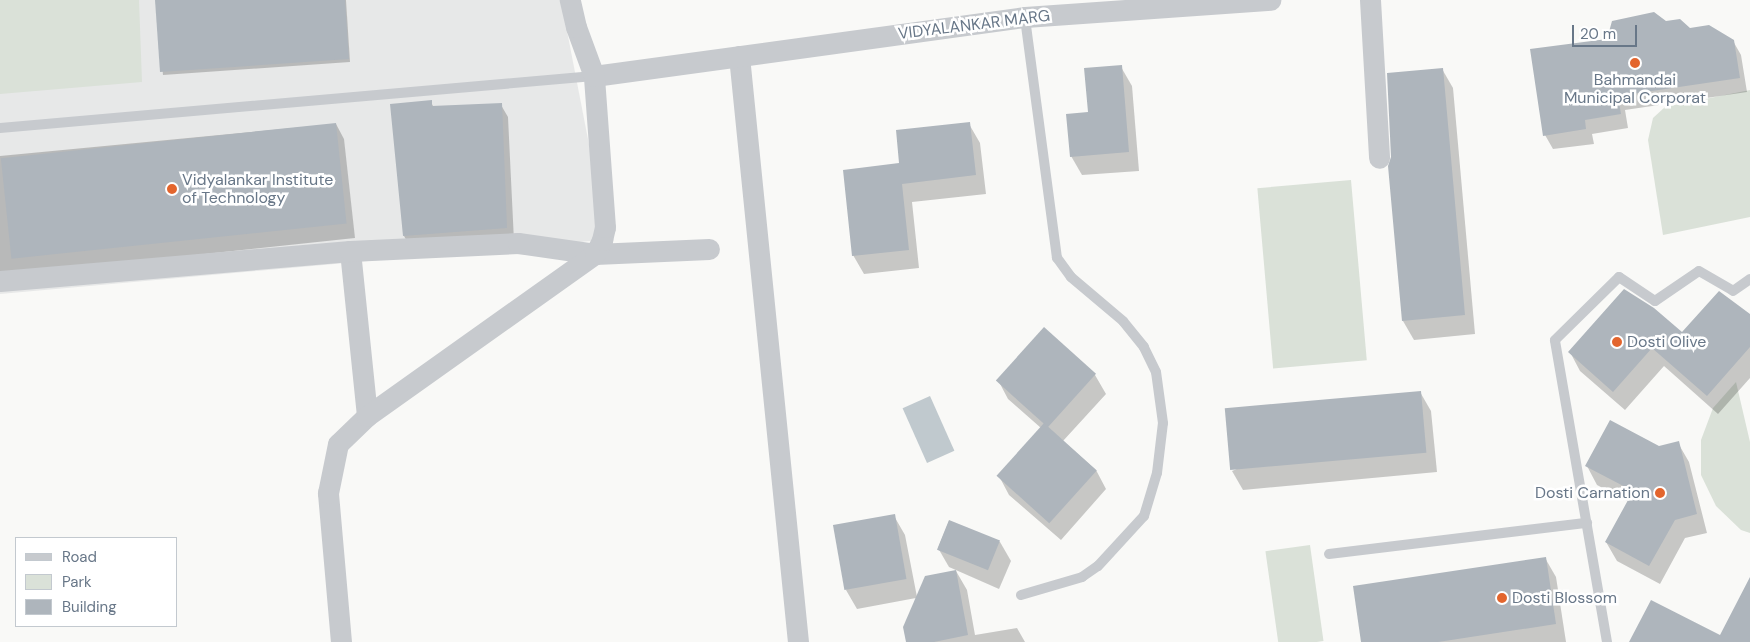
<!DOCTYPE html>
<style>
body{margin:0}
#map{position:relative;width:1750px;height:642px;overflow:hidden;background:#f9f9f7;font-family:"DM Sans",sans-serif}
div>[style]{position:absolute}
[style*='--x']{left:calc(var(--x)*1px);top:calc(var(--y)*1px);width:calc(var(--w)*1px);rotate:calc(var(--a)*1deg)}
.built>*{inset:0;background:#e7e8e8}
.green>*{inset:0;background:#dae1d8;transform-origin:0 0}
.water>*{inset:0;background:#c0c9ce;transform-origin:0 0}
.shadow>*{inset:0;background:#0003}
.building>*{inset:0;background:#aeb5bc;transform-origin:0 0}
.lane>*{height:10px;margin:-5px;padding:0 5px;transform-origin:5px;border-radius:5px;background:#c7cace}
.street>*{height:21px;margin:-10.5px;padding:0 10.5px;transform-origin:10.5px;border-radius:10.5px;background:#c7cace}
.dots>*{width:14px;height:14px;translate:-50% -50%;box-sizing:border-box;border:2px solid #fff;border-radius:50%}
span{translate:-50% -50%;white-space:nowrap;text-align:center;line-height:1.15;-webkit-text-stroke:5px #fff;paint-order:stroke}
.street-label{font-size:16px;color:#687788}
.poi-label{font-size:16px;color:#687788}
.left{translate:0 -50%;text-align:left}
.right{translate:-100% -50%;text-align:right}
.legend{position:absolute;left:15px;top:537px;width:162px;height:90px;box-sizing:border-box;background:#fff;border:1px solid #c3c9cf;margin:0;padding:6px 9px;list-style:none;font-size:15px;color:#687788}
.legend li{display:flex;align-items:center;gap:10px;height:25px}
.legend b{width:25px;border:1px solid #c3c9cf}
.scale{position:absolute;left:1572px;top:25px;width:65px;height:22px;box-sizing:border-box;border:2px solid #687788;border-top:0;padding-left:6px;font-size:15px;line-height:18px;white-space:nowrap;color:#687788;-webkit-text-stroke:4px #fff;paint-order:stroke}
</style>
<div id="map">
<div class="built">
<i style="clip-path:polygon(0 0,561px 0,605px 227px,602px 240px,0 294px)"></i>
</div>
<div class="green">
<i style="clip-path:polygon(0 0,139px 0,142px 82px,0 94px)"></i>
<i style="clip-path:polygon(1750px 90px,1750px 217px,1663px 235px,1648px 140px,1653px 118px,1665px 107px)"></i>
<i style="left:1351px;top:180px;width:181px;height:94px;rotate:85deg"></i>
<i style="clip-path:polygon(1736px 382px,1750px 442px,1750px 533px,1741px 530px,1716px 506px,1701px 475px,1701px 440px,1713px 408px)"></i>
<i style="left:1310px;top:545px;width:97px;height:45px;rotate:82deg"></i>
</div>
<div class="water">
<i style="left:930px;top:396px;width:60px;height:30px;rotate:66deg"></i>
</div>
<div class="shadow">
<i style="clip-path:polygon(156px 0,346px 0,350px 62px,163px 75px)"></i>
<i style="clip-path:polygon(1666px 22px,1733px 41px,1741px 55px,1747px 92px,1625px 110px,1628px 128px,1592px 134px,1594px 144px,1553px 149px,1545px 135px,1608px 40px)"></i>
<i style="clip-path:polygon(1121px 67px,1132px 86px,1139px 171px,1082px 175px,1071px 156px,1089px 113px)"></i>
<i style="clip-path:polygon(1442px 69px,1453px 88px,1475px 334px,1414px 340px,1403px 321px)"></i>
<i style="clip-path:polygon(431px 102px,434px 108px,501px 105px,508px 117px,514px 241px,411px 248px,404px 236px)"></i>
<i style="clip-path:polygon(336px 124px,344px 139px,355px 238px,0 276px,0 156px)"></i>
<i style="clip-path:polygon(969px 124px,980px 143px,986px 194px,912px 202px,919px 268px,864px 274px,853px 255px,901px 164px)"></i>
<i style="clip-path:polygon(1750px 317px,1750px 378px,1718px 414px,1664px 366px,1625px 410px,1580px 371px,1570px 352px,1682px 334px)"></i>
<i style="clip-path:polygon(1095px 375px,1106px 394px,1063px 441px,1096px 470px,1106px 489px,1061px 540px,1009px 495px,999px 476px,1041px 428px,1008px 399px,998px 380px)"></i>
<i style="clip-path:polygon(1420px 392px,1431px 411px,1437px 472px,1243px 490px,1232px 471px)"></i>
<i style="clip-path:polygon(1678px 443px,1689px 462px,1707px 533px,1685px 538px,1660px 584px,1617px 561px,1606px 542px,1629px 502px,1597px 485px,1587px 466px)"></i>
<i style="clip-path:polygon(894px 516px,905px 535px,917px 597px,956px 571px,967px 590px,975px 635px,1017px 628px,1025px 642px,907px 642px,916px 598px,857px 609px,846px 590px)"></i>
<i style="clip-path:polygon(949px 521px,1000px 542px,1011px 561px,999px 589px,949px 567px,938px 548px)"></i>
<i style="clip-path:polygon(1545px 558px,1556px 577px,1566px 642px,1363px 642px)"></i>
</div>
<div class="building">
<i style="clip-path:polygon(155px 0,345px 0,349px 59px,160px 72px)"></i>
<i style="clip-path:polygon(1654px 12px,1666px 21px,1680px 19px,1690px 28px,1709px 25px,1734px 40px,1740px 78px,1618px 96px,1621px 114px,1585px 120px,1586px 129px,1543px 136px,1530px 49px,1607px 39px,1612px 21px)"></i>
<i style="clip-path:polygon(1122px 65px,1129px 152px,1070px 157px,1066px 114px,1088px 112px,1084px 68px)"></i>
<i style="clip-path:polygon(1443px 68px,1465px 315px,1402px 321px,1388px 166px,1391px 157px,1387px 73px)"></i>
<i style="clip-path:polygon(432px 100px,432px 106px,502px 103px,507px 228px,403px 236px,390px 104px)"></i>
<i style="clip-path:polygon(970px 122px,976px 175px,902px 184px,909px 250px,852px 256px,843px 170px,899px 163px,896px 130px)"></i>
<i style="left:336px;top:123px;width:101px;height:337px;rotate:84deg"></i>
<i style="clip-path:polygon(1624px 289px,1654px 308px,1682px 332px,1719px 291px,1750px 314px,1750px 347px,1707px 396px,1652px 348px,1613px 392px,1568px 352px)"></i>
<i style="left:1044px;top:327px;width:70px;height:72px;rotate:42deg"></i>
<i style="left:1421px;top:391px;width:62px;height:197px;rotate:85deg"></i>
<i style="clip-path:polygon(1610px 420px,1659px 446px,1679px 441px,1697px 514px,1675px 520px,1649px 566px,1605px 542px,1633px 491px,1585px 466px)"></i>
<i style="left:1044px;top:423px;width:71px;height:71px;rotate:42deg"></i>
<i style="left:895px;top:514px;width:66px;height:63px;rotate:80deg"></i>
<i style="left:949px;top:520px;width:55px;height:32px;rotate:22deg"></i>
<i style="clip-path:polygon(1546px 557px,1556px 624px,1438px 642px,1361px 642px,1353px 586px)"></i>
<i style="clip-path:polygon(956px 570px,968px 635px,934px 642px,906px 642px,903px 627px,925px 576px)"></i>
<i style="clip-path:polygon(1750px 577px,1750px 642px,1629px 642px,1651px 600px,1720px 635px)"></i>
</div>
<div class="lane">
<i style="--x:0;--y:128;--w:596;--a:-5"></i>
<i style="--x:1329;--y:554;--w:260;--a:-6.9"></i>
<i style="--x:1021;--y:595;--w:64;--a:-16.4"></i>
<i style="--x:1082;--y:577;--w:19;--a:-35"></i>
<i style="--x:1098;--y:566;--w:68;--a:-47.4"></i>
<i style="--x:1144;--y:516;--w:45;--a:-73.2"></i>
<i style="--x:1157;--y:473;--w:50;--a:-83.2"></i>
<i style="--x:1163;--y:423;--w:51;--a:-97.8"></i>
<i style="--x:1156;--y:372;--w:28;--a:-116"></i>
<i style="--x:1144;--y:347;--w:33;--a:-129"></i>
<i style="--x:1123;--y:321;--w:68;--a:-139.8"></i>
<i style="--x:1071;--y:277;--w:24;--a:-126"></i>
<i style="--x:1057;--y:258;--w:243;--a:-97.6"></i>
<i style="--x:1607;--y:642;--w:306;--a:-99.8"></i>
<i style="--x:1555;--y:340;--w:90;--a:-44.5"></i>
<i style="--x:1619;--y:277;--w:43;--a:33.7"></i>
<i style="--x:1655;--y:301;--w:53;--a:-34.3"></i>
<i style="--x:1699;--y:271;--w:39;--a:30"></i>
<i style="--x:1733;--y:291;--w:21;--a:-35"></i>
</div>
<div class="street">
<i style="--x:1370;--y:0;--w:158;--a:86.7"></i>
<i style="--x:739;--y:56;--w:589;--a:84.25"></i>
<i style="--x:594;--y:76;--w:435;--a:-7.8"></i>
<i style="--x:1025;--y:17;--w:246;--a:-4"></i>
<i style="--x:350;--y:251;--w:166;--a:84.1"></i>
<i style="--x:0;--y:281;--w:351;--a:-4.9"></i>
<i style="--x:350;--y:251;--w:168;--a:-2.7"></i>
<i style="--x:518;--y:243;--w:78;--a:8.1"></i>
<i style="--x:595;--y:254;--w:114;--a:-2.5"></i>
<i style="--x:341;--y:642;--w:150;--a:-95"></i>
<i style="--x:328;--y:493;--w:50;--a:-78.5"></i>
<i style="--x:338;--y:444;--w:40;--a:-44"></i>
<i style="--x:367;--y:416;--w:280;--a:-35.4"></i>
<i style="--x:595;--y:254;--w:16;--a:-63"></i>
<i style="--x:602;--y:240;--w:13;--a:-77"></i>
<i style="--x:605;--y:227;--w:151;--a:-94.2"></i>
<i style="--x:594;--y:76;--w:52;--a:-110.2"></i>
<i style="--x:576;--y:27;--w:28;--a:-103"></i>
</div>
<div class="dots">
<i style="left:1635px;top:63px;background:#e3652d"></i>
<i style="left:172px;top:189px;background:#e3652d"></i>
<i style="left:1617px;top:342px;background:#e3652d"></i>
<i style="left:1660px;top:493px;background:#e3652d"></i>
<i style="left:1502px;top:598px;background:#e3652d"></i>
</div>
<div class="street-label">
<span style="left:974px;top:25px;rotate:-7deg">VIDYALANKAR MARG</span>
</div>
<div class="poi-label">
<span style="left:1635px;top:89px">Bahmandai<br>Municipal Corporat</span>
<span class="left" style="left:182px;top:189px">Vidyalankar Institute<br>of Technology</span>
<span class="left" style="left:1627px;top:342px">Dosti Olive</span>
<span class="right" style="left:1650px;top:493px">Dosti Carnation</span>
<span class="left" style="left:1512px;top:598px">Dosti Blossom</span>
</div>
<ul class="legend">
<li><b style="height:6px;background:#c7cace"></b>Road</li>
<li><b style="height:14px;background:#dae1d8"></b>Park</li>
<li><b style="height:14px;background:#aeb5bc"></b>Building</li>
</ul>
<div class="scale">20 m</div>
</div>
